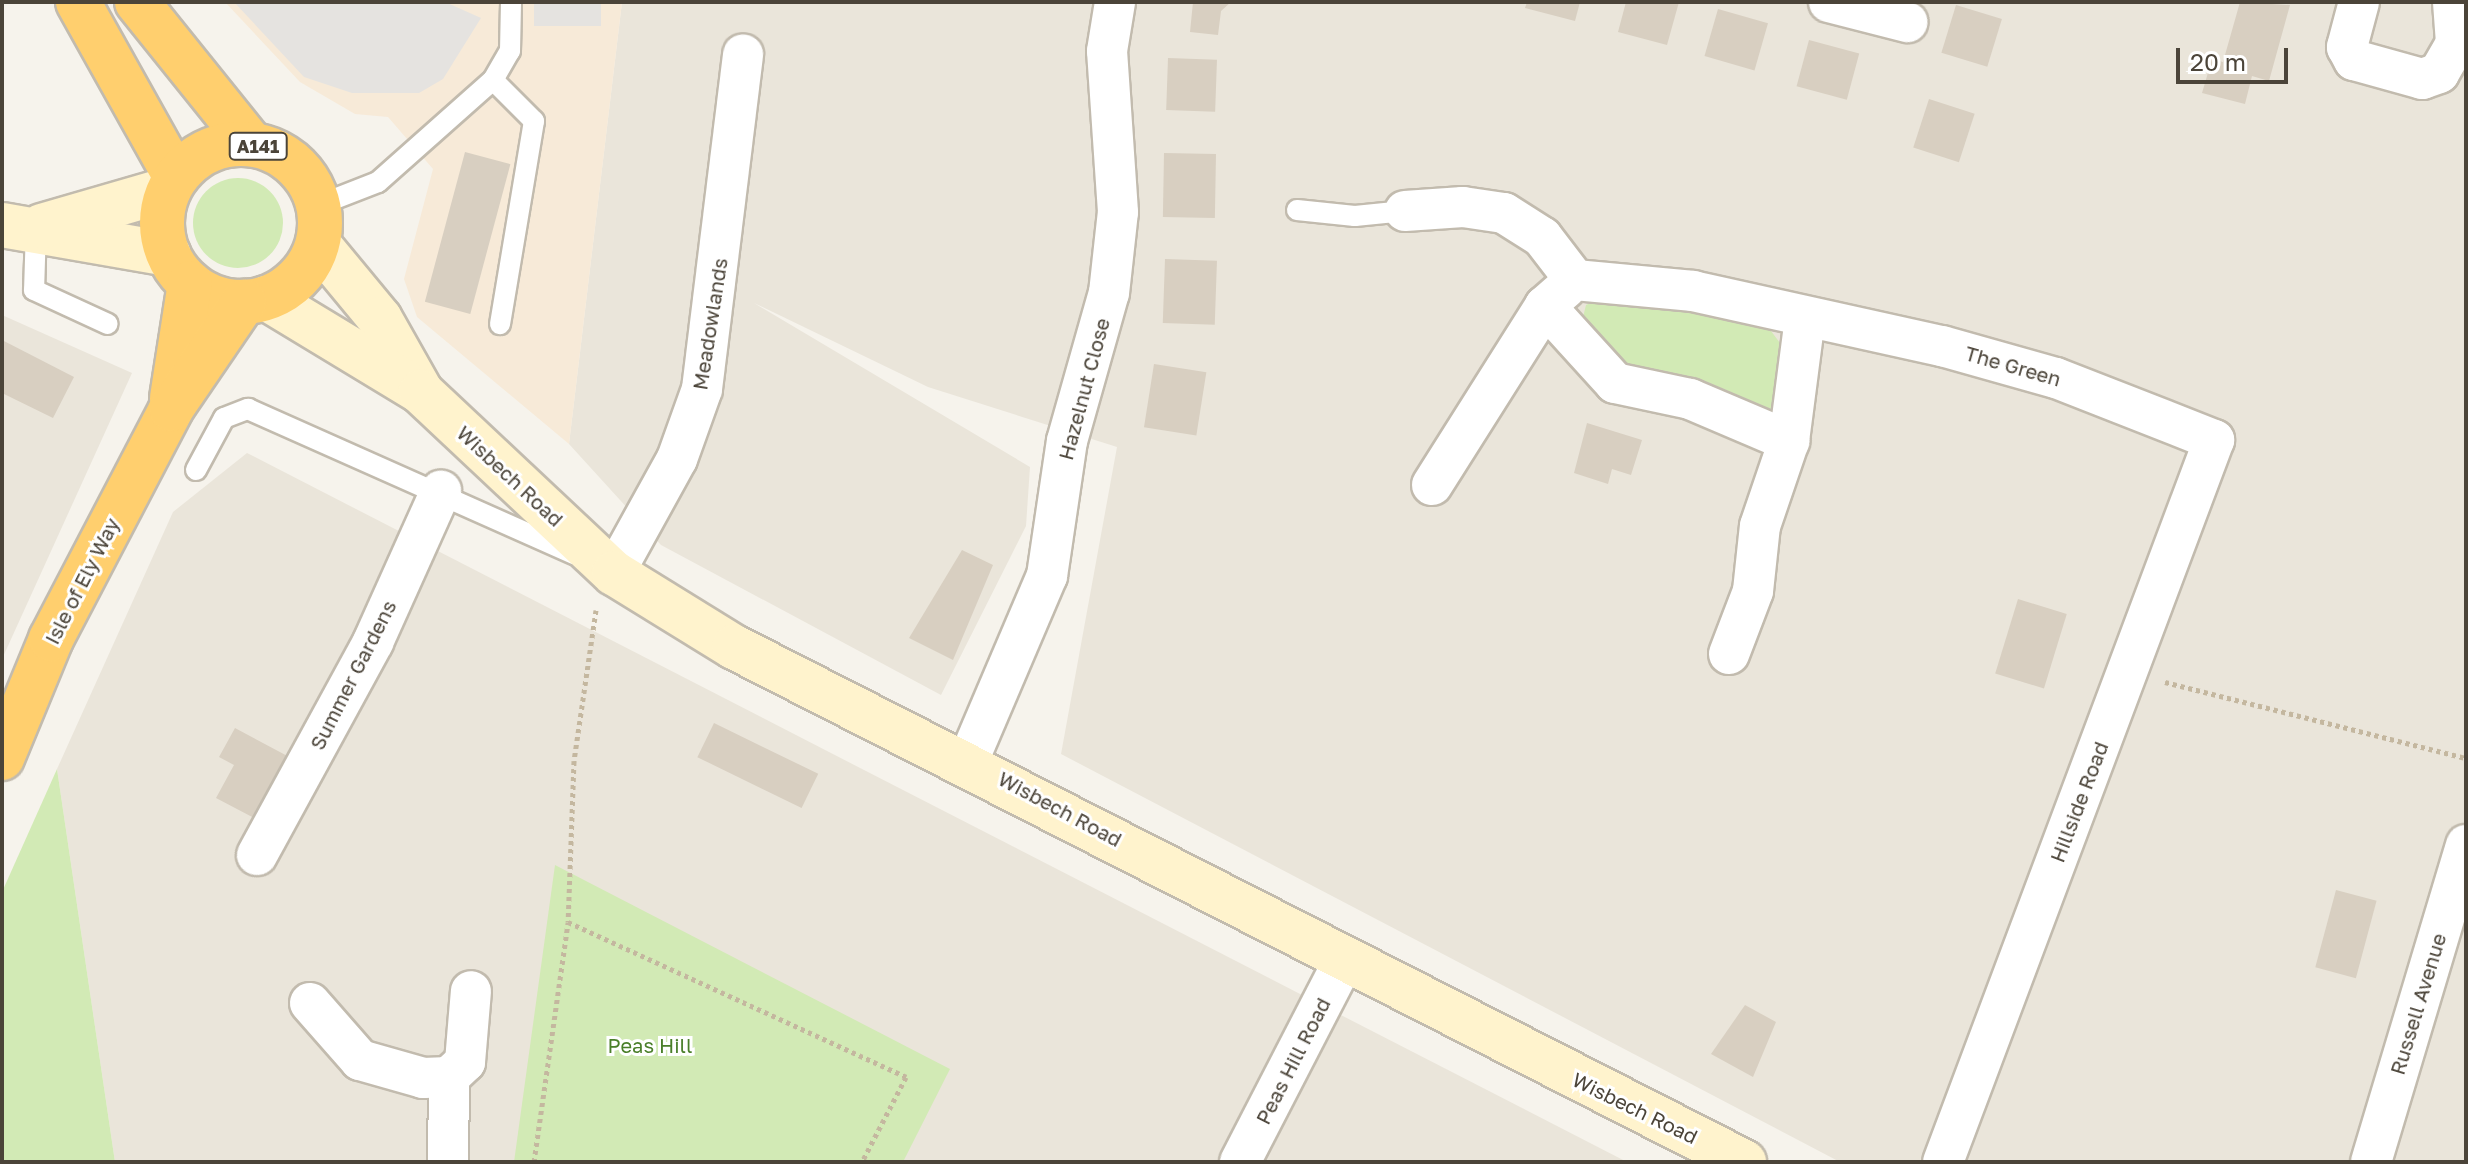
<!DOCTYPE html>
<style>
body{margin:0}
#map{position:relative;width:2468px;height:1164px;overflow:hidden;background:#f6f3ec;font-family:"Golos Text",sans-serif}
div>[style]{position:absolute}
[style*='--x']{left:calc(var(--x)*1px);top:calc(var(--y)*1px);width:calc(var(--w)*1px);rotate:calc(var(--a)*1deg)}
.residential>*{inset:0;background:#eae5da}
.commercial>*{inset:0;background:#f7ead8}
.green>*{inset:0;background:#d2eab5}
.round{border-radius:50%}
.parking>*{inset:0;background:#e5e3e0;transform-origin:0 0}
.building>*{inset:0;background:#d8cfc1;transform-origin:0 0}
.path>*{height:5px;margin-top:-2.5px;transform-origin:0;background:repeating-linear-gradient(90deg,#c4b79f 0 4px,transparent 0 8px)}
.roads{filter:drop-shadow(2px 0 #c2bbae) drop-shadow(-2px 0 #c2bbae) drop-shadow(0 2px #c2bbae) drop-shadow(0 -2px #c2bbae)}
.lane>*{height:20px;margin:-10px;padding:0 10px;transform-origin:10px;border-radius:10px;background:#fff}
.street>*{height:40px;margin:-20px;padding:0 20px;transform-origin:20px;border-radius:20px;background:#fff}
.secondary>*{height:44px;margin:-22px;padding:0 22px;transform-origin:22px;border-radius:22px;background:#fff3cd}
.highway>*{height:44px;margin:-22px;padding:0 22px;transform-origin:22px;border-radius:22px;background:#ffcf6e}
.highway>.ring{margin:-22px;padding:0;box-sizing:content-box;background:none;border:44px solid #ffcf6e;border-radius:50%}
span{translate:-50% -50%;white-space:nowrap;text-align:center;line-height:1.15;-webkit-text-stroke:6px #fff;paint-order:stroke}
.shield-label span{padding:2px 6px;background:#fff;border:2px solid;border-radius:6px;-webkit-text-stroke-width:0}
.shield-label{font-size:18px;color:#4b4439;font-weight:700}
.street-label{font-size:20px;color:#4b4439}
.park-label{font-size:20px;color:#4a7f2a}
.frame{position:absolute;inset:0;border:4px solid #4b4439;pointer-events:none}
.scale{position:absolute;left:2176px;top:48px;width:112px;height:36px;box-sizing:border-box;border:4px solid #4b4439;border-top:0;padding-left:10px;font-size:24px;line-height:28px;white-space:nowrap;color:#4b4439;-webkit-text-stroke:6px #fff;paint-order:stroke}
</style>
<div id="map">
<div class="residential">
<i style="clip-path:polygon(622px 2px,2466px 2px,2466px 1162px,1840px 1162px,1061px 754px,1117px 447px,928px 387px,754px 303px,1030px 467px,1026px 526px,941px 695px,661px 545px,569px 444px)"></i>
<i style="clip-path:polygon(2px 315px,132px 373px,2px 659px)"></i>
<i style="clip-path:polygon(247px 453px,1627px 1162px,115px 1162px,57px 769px,173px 512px)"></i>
</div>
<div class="commercial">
<i style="clip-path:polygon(225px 2px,622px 2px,569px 444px,417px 317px,404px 279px,433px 169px,388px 117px,355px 114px,300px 82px)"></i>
</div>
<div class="green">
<i class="round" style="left:193px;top:178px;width:90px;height:90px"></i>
<i style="clip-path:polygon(1606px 296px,1765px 323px,1783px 347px,1774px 417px,1621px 366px,1583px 317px,1586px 305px)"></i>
<i style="clip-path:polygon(57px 769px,115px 1162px,2px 1162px,2px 892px)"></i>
<i style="clip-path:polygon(555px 865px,950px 1069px,903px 1162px,514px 1162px)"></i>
</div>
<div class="parking">
<i style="clip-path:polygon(234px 2px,445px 2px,481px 18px,443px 79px,419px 93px,352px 93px,304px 77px)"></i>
<i style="left:534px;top:2px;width:67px;height:24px"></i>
</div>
<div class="building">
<i style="clip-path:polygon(1193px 2px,1231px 2px,1221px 11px,1218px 35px,1190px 32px)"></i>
<i style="clip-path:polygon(1527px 2px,1580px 2px,1575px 21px,1525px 8px)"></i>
<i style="clip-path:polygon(1626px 2px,1679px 2px,1667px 45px,1618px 32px)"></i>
<i style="clip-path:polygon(2240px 2px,2290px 5px,2269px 81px,2252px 76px,2245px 104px,2202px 93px,2212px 59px,2223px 62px)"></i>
<i style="left:1956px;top:5px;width:48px;height:50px;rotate:17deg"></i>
<i style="left:1718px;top:9px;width:52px;height:49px;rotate:16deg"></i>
<i style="left:1809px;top:40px;width:52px;height:48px;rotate:15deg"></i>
<i style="left:1168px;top:58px;width:49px;height:52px;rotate:2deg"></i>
<i style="left:1929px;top:99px;width:48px;height:51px;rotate:18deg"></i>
<i style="left:465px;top:152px;width:47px;height:155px;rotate:15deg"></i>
<i style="left:1164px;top:153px;width:52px;height:64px;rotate:1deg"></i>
<i style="left:1165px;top:259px;width:52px;height:64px;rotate:2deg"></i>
<i style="clip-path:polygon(2px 340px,74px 377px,53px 418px,2px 393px)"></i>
<i style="left:1154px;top:364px;width:53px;height:64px;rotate:9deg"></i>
<i style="clip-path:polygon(1587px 423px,1642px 440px,1631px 475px,1612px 469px,1608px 484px,1574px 473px)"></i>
<i style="clip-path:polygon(962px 550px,993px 565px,953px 660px,909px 638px)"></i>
<i style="left:2018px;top:599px;width:51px;height:78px;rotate:17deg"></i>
<i style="left:714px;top:723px;width:116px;height:38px;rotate:26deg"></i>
<i style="clip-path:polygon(235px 728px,293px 759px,260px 821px,216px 798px,234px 765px,219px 757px)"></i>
<i style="left:2336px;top:890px;width:42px;height:80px;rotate:15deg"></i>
<i style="clip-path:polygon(1745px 1005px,1776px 1022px,1753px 1077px,1711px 1054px)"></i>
</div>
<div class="path">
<i style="--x:596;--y:610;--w:153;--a:98.3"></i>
<i style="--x:574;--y:761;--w:161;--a:92.1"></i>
<i style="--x:568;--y:922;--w:372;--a:24.6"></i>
<i style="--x:906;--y:1077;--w:96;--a:117.4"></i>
<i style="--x:2165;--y:682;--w:310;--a:14.2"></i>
<i style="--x:534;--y:1162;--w:242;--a:-81.9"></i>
</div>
<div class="roads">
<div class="lane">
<i style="--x:493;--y:80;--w:58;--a:45"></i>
<i style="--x:534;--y:121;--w:206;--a:99.5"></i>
<i style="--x:319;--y:205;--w:63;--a:-21.3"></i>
<i style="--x:378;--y:182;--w:154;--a:-41.6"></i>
<i style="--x:493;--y:80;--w:34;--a:-60"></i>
<i style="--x:510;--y:51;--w:49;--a:-88.8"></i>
<i style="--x:1297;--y:210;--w:58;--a:5.9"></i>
<i style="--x:1355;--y:216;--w:50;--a:-5.7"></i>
<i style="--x:36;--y:228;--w:62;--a:91.8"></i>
<i style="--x:34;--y:290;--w:81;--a:24.7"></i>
<i style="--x:196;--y:470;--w:59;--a:-61.7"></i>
<i style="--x:224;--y:418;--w:26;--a:-21"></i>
<i style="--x:248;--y:409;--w:357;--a:24"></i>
</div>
<div class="street">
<i style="--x:1829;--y:2;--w:81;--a:14.4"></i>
<i style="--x:2359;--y:2;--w:47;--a:104.9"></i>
<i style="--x:2347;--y:47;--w:15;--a:62"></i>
<i style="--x:2354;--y:60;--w:71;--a:15.6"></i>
<i style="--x:2422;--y:79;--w:18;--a:-19"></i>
<i style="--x:2439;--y:73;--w:34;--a:-60"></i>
<i style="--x:2456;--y:43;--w:41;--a:-94.2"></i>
<i style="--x:1405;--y:211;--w:58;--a:-3.9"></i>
<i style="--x:1463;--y:207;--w:41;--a:8.3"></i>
<i style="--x:1504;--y:213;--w:45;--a:32.3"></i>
<i style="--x:1542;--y:237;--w:54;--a:52.5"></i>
<i style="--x:1575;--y:280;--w:119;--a:5.3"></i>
<i style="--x:1693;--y:291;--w:255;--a:12.5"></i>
<i style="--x:1942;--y:346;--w:118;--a:15.7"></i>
<i style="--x:2056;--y:378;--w:170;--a:21.4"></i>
<i style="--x:2214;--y:440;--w:771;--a:110.57"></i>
<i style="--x:1545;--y:306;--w:104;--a:47.7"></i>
<i style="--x:1615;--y:383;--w:77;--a:12"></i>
<i style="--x:1690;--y:399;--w:108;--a:23"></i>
<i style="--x:1432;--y:485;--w:212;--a:-57.7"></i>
<i style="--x:1545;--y:306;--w:28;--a:-41"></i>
<i style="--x:614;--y:573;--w:130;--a:-61.1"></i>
<i style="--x:677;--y:459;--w:74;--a:-70.3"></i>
<i style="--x:702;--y:389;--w:337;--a:-83"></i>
<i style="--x:1729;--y:654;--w:67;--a:-69.1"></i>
<i style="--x:1753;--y:591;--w:65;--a:-83.9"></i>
<i style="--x:1760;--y:526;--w:90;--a:-71.2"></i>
<i style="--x:1789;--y:441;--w:125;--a:-82.6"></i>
<i style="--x:968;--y:761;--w:201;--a:-66.9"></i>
<i style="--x:1047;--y:576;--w:136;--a:-81.6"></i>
<i style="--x:1067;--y:441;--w:154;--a:-74.2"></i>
<i style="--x:1109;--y:293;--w:81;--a:-83.7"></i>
<i style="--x:1118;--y:212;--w:161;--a:-93.9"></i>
<i style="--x:1107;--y:51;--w:50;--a:-80.7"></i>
<i style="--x:257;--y:855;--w:243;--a:-61.4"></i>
<i style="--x:373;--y:642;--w:166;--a:-65.8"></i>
<i style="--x:310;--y:1003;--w:76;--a:48.7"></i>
<i style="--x:360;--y:1060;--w:66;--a:15.9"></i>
<i style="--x:423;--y:1078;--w:26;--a:-2"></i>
<i style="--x:449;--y:1077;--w:22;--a:-43"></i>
<i style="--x:465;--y:1062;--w:71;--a:-85.2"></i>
<i style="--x:448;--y:1162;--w:85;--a:-89.3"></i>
<i style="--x:1240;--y:1162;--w:229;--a:-62.7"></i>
<i style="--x:2371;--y:1162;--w:331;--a:-73.3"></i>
</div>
<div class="secondary">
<i style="--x:2;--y:225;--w:169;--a:9.9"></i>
<i style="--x:42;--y:226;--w:132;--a:-16.2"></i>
<i style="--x:318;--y:244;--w:97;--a:50.4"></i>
<i style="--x:380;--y:319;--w:81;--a:60.6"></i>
<i style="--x:266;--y:298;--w:181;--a:31.2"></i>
<i style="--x:421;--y:392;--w:265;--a:43.2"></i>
<i style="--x:614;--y:573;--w:141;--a:31.7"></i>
<i style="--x:734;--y:647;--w:1134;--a:27.02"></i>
</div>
<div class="highway">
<i style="--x:78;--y:2;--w:201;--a:60.8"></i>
<i style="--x:137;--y:2;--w:182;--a:51.2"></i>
<i class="ring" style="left:162px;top:144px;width:114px;height:114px"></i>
<i style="--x:172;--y:398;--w:116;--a:-81.1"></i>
<i style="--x:2;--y:758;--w:129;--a:-67.6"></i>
<i style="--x:51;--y:639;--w:259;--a:-62.4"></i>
<i style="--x:171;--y:409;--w:130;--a:-55.7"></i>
</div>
</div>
<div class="shield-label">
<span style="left:258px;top:146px">A141</span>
</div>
<div class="street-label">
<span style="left:710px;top:324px;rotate:-81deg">Meadowlands</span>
<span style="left:2013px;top:366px;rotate:16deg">The Green</span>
<span style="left:1084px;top:389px;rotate:-75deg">Hazelnut Close</span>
<span style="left:510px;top:476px;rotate:43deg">Wisbech Road</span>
<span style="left:82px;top:581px;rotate:-63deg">Isle of Ely Way</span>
<span style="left:353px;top:675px;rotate:-63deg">Summer Gardens</span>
<span style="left:2079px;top:802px;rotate:-69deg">Hillside Road</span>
<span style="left:1060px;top:809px;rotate:28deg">Wisbech Road</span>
<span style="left:2418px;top:1004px;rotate:-73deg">Russell Avenue</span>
<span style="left:1293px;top:1061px;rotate:-63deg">Peas Hill Road</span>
<span style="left:1635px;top:1108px;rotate:26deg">Wisbech Road</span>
</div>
<div class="park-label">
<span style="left:650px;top:1045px">Peas Hill</span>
</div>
<div class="frame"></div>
<div class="scale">20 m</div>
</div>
